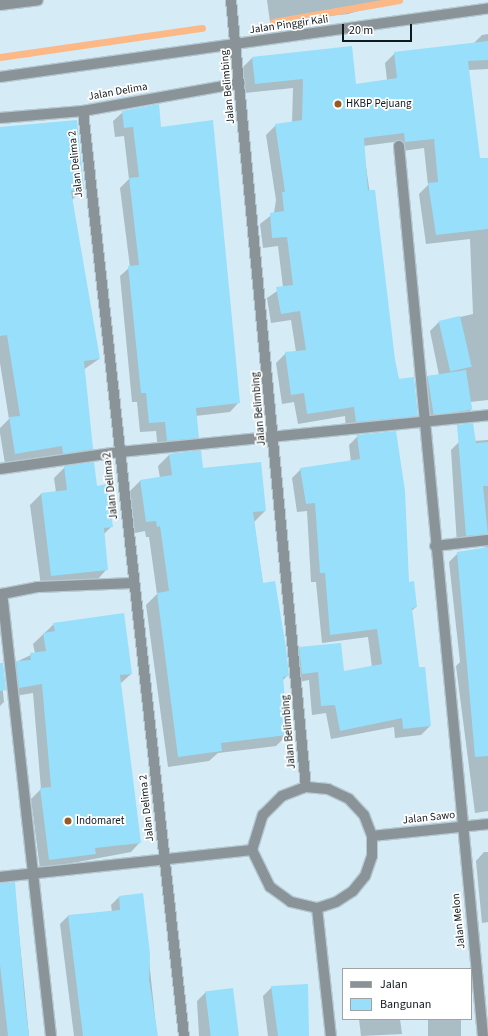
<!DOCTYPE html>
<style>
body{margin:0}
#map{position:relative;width:488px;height:1036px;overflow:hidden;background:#d5ebf5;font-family:"Source Sans 3",sans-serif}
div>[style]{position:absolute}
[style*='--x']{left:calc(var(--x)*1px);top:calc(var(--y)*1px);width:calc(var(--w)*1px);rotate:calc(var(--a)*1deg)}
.shadow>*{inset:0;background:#0003;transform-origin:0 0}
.stream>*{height:7px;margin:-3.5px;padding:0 3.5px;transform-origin:3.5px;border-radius:3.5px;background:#fcb887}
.building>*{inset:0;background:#97dffa;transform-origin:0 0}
.roads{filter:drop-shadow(1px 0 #b5c9d2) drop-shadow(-1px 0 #b5c9d2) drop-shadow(0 1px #b5c9d2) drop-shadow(0 -1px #b5c9d2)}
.minor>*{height:10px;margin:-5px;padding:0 5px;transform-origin:5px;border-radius:5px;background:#8a9397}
.dots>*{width:11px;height:11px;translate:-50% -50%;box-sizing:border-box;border:2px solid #fff;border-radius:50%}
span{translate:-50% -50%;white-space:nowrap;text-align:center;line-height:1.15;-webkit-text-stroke:3.5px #fff;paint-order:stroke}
.street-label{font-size:11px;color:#0f181b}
.poi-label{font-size:11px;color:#0f181b}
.left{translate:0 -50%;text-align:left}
.legend{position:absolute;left:342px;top:968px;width:130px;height:52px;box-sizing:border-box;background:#fff;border:1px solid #9fa3a4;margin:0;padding:5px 7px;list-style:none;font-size:12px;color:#0f181b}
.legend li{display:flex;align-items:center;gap:8px;height:20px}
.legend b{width:20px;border:1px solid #9fa3a4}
.scale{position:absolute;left:342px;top:24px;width:70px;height:18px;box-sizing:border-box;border:2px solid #0f181b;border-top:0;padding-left:5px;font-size:12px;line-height:14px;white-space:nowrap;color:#0f181b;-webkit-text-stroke:3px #fff;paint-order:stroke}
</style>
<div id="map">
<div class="shadow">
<i style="clip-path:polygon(267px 0,395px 0,348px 14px,270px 22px)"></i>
<i style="clip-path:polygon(488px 34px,488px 69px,468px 70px,479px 159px,488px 159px,488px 400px,470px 402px,471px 410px,461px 419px,421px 423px,418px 386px,428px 376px,439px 375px,430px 331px,439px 322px,473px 314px,470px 239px,426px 244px,419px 194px,428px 185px,424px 148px,395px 152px,394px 142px,363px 146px,394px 360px,399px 380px,417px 415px,407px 425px,346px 431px,345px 416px,298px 424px,294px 402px,282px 404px,276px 363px,286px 353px,296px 352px,291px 320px,271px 323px,267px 298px,283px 287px,278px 246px,263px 248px,260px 224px,274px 213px,276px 200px,266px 135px,276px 125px,292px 123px,293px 88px,245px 93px,242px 68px,252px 58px,355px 85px,387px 80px,385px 63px,395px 53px,473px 44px,482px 35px)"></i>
<i style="clip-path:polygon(123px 112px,161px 128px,239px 402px,230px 412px,195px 416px,198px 437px,189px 446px,158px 450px,156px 431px,140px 432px,137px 402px,132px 402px,120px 276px,130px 267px,120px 188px,129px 179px,124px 136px,115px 137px,113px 121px)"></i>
<i style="clip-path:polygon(0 128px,83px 189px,72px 200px,99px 359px,83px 370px,92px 449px,81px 459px,53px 463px,52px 456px,5px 464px,0 433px,0 428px,9px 419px,0 363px)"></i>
<i style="clip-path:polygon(358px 436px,416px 607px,411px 611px,418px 668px,430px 726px,421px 735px,395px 738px,394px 727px,331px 739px,326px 713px,312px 715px,309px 680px,293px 683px,291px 657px,300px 648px,343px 673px,372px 667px,368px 637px,322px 643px,316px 582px,311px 582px,307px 511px,297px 512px,292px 478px,301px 469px,351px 462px,349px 445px)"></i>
<i style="clip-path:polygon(488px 440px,488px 811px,475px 813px,456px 666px,460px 662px,449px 562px,458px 553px,486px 548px,479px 542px,457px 544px,451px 450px,459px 442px)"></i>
<i style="clip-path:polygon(169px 455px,202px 469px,265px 511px,254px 522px,263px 584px,288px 675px,282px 681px,287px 735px,276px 746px,218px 753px,209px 761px,168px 767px,146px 605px,157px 594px,149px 537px,146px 537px,145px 531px,135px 533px,129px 492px,140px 481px,160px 478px,158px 466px)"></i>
<i style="clip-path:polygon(65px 467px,96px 487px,112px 526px,104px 534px,107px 569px,97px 580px,41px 586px,30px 505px,41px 494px,56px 492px,54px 478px)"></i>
<i style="clip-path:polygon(54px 624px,131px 674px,120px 684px,140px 842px,131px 852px,40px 869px,31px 799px,41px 789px,33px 693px,9px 697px,7px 672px,16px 662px,35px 653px,33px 644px)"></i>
<i style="clip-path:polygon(0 664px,4px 702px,0 706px)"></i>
<i style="clip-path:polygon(484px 852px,488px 852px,488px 922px,482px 923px,476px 861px)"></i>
<i style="clip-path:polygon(142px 894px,157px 1036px,74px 1036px,60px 924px,68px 916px,112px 912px,111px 905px,119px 897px)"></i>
<i style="clip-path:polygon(16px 903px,29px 1036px,0 1036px,0 905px)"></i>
<i style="clip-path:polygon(414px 968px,415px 969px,401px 969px)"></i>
<i style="clip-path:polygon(272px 987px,308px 1036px,268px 1036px,263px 996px)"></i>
<i style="clip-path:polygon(206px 992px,238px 1036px,199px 1036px,197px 1001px)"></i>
<i style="clip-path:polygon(359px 1019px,400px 1019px,402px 1034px,361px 1036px)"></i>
<i style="left:428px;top:1019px;width:33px;height:17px"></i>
</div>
<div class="stream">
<i style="--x:273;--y:22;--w:128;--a:-9.9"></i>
<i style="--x:0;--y:57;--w:204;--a:-8.2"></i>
</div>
<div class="building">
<i style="clip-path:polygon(488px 41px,488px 60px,468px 61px,480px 158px,488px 158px,488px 229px,436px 235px,428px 183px,438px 182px,434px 139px,405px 142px,404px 133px,364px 138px,368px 190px,375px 190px,395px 360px,399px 379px,414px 377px,418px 416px,356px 422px,354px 407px,307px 414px,304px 393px,291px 395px,285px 352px,306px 350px,300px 311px,281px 314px,276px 287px,293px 285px,287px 237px,272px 238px,270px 213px,284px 211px,282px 192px,285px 192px,275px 124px,302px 120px,303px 79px,255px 84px,252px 57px,352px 46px,356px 84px,397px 78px,394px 52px)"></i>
<i style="clip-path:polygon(159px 104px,161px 127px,213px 120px,240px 403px,196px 408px,199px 438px,167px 441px,165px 422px,149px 423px,146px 393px,141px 393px,128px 266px,139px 265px,129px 178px,139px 177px,133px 127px,124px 128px,122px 111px)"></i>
<i style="clip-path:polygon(77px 120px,84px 189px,71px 191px,100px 359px,84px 361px,93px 449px,63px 454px,62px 446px,15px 454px,9px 417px,20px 416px,7px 335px,0 336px,0 127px)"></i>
<i style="left:460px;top:316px;width:52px;height:22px;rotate:77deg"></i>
<i style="left:466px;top:370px;width:40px;height:39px;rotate:81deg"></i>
<i style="clip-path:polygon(473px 423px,476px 443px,488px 442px,488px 486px,483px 486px,488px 534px,466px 536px,457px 425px)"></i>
<i style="clip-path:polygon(396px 431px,405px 491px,409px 582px,414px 581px,417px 607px,412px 608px,419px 667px,425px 667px,431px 726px,403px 729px,402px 718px,340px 731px,335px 705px,321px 706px,318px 672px,302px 674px,299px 647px,341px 643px,344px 671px,382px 664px,377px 629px,330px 635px,325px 573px,320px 573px,315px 503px,306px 504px,300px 468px,360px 459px,357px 435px)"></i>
<i style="clip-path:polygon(201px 450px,203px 468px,261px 462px,266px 511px,253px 512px,263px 583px,275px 581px,286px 648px,289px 676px,283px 677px,288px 735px,221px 743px,222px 751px,178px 757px,157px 593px,169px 591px,160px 526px,157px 527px,156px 521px,146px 522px,140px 480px,172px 475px,169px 454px)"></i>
<i style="clip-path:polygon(94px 462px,97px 486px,107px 484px,113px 527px,104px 528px,108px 570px,51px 576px,41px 493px,67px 490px,64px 466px)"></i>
<i style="clip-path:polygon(488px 547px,488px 756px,475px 757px,457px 552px)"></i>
<i style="clip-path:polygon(124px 613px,132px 674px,120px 675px,141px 843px,95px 848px,96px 854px,49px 860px,40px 788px,51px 787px,42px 684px,19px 688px,16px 661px,31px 660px,30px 653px,46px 651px,43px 633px,55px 631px,53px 623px)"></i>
<i style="clip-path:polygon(0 663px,3px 663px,6px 690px,0 691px)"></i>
<i style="clip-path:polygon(15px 882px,24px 993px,29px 1036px,8px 1036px,0 965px,0 883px)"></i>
<i style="clip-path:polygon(143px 893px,150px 954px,149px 979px,158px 1036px,83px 1036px,68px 915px,120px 910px,119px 896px)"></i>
<i style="clip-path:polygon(308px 984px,309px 1036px,278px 1036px,271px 986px)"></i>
<i style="left:233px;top:988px;width:48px;height:28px;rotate:83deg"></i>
</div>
<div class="roads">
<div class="minor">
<i style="--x:231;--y:0;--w:791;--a:84.56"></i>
<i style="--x:0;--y:5;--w:38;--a:-7"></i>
<i style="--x:0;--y:77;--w:493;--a:-8"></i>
<i style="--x:83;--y:111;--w:930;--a:83.77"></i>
<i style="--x:0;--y:118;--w:83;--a:-4.8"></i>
<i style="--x:83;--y:111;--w:159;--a:-10.1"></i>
<i style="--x:399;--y:146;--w:894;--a:84.61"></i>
<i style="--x:0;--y:469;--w:121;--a:-8.1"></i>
<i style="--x:120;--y:452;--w:370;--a:-5.7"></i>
<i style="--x:435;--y:546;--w:53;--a:-6.5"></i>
<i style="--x:306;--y:787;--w:22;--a:5"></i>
<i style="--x:328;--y:789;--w:23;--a:25"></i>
<i style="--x:349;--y:799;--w:22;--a:47"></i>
<i style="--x:364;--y:815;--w:22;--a:69"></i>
<i style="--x:372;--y:836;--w:20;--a:90"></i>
<i style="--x:372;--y:856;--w:21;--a:109"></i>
<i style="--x:365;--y:876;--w:19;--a:129"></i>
<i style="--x:353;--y:891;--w:20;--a:147"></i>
<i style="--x:336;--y:902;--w:20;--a:162"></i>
<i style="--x:317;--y:908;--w:27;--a:-167"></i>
<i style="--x:291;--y:902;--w:26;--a:-144"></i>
<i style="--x:270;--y:887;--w:41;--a:-115.9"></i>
<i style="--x:252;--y:850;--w:37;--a:-73"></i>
<i style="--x:263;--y:815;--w:27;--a:-45"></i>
<i style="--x:282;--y:796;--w:26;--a:-21"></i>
<i style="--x:372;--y:836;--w:117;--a:-5.9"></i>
<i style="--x:0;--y:877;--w:253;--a:-6.1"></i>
<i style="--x:317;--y:908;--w:129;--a:83.8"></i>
<i style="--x:51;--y:1036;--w:445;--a:-96.3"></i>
<i style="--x:2;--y:594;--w:37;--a:-11"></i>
<i style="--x:38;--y:587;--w:96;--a:-2.4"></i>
</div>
</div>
<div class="dots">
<i style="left:338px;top:104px;background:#995923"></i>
<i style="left:68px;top:821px;background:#995923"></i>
</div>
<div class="street-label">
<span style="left:289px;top:25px;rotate:-8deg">Jalan Pinggir Kali</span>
<span style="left:228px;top:87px;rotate:-95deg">Jalan Belimbing</span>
<span style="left:118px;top:92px;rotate:-10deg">Jalan Delima</span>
<span style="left:76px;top:164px;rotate:-96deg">Jalan Delima 2</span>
<span style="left:259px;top:409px;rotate:-95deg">Jalan Belimbing</span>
<span style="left:111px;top:486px;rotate:-96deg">Jalan Delima 2</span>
<span style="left:289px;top:732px;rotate:-95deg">Jalan Belimbing</span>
<span style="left:147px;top:808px;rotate:-96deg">Jalan Delima 2</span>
<span style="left:429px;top:818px;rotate:-6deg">Jalan Sawo</span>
<span style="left:459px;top:921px;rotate:-96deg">Jalan Melon</span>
</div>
<div class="poi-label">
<span class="left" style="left:346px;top:104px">HKBP Pejuang</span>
<span class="left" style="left:76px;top:821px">Indomaret</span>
</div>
<ul class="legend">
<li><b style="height:5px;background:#8a9397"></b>Jalan</li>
<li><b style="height:11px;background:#97dffa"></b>Bangunan</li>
</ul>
<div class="scale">20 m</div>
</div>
